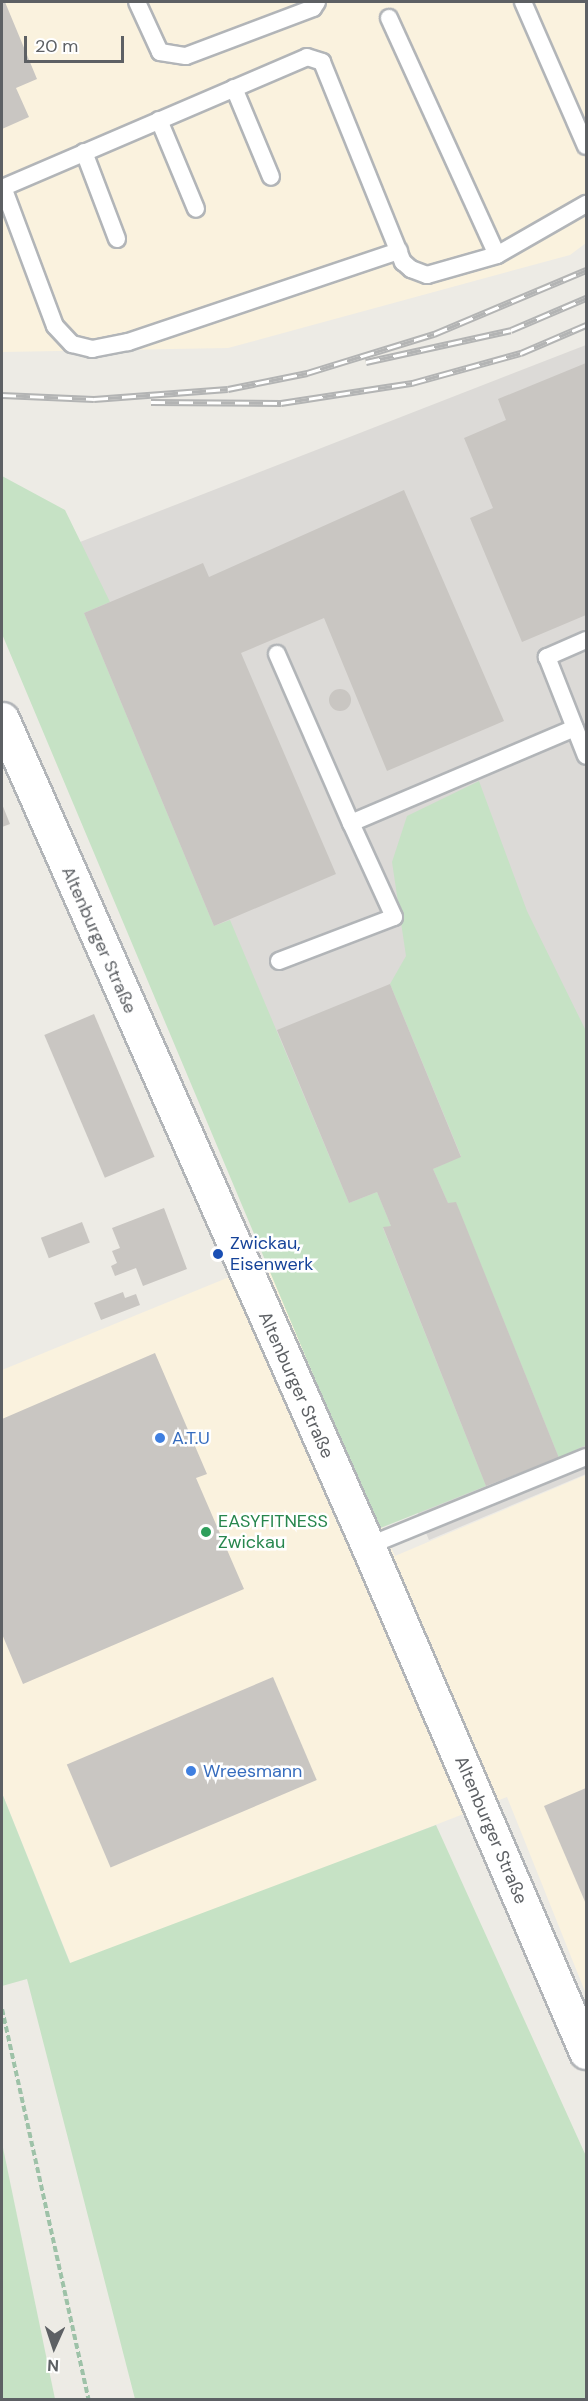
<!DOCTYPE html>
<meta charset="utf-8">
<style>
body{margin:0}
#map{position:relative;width:588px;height:2401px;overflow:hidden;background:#edebe5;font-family:"DM Sans",sans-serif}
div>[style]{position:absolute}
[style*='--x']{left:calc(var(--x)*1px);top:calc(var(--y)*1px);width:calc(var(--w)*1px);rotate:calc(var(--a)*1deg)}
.commercial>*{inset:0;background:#faf2de}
.industrial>*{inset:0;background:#dcdad7}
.green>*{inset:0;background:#c6e2c5}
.building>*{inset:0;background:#c9c6c2;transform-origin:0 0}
.round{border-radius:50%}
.path>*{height:4px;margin-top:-2px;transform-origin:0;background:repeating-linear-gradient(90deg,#9ec2a8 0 6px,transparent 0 9px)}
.roads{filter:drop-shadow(2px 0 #b2b5b8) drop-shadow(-2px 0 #b2b5b8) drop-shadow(0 2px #b2b5b8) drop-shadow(0 -2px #b2b5b8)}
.service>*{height:16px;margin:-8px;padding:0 8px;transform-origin:8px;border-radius:8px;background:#fff}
.tertiary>*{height:33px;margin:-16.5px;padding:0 16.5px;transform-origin:16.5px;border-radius:16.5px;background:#fff}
.rail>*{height:7px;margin-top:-3.5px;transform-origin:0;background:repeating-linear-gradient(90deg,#fff 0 14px,#b3b4b4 0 28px);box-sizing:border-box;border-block:2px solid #b3b4b4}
.dots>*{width:16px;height:16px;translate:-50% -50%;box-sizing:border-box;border:3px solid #fff;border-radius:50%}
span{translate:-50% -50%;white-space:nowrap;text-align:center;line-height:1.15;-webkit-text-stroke:5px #fff;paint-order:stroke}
.street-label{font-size:18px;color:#5d6064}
.transit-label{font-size:18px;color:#164399}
.left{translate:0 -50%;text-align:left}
.shop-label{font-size:18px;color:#366cbe}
.leisure-label{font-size:18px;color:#27864d}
.frame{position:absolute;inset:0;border:3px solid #5d6064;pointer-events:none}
.north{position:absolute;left:24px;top:2317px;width:60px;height:60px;-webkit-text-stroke:4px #fff;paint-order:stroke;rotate:183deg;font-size:16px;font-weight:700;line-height:24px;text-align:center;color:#5d6064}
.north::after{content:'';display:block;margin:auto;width:21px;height:27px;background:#5d6064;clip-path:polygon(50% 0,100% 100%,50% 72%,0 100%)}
.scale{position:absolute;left:24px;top:36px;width:100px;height:27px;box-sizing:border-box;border:3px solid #5d6064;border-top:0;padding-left:8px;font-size:18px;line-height:21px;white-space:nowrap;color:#5d6064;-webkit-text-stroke:4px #fff;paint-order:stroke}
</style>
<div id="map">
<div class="commercial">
<i style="clip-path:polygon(2px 2px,586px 2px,586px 243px,570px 255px,228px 348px,2px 352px)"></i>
<i style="clip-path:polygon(266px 1262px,395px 1556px,586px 1475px,586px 1994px,507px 1797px,72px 1967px,2px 1793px,2px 1370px)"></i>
</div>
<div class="industrial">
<i style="clip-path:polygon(586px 345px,586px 1474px,429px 1540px,21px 565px)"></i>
</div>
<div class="green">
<i style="clip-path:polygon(2px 476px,65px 510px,110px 602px,84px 613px,214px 926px,230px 920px,349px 1203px,377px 1192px,391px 1226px,383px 1228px,486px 1486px,378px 1529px,2px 634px)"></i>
<i style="clip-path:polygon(479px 781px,527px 911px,586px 1031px,586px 1445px,559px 1458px,456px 1203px,448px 1203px,433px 1169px,461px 1156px,390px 984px,406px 956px,392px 862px,407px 816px)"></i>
<i style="clip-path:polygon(2px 1793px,70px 1963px,436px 1825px,586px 2156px,586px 2399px,135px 2399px,27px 1979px,2px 1986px)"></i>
<i style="clip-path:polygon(2px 2143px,55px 2399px,2px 2399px)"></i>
</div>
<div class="building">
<i style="clip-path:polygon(2px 2px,5px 2px,37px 79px,16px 88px,29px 117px,2px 129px)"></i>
<i style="clip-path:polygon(586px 363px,586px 615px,522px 642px,470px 518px,493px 508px,464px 438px,506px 420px,498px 399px)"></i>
<i style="clip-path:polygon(404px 490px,504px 721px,387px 771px,324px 618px,241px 653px,336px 874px,214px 926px,84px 613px,203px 563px,209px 577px)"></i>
<i class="round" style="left:329px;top:689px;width:22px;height:22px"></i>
<i style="clip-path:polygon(2px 804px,10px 824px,2px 827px)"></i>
<i style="clip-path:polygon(390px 984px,461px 1157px,433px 1169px,448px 1203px,456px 1202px,559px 1458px,486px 1486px,383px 1227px,391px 1226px,377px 1192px,349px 1203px,277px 1030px)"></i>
<i style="left:94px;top:1014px;width:155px;height:54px;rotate:67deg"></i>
<i style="clip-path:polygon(164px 1208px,187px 1269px,143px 1286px,136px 1268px,115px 1276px,111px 1266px,117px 1263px,112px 1251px,120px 1248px,112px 1228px)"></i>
<i style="left:82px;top:1222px;width:22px;height:44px;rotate:69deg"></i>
<i style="clip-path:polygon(123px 1292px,125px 1298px,136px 1294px,140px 1305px,101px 1320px,94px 1303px)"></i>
<i style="clip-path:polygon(155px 1353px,207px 1474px,196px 1478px,244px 1589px,23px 1684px,2px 1634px,2px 1419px)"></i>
<i style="left:273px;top:1677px;width:112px;height:224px;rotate:67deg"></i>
<i style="clip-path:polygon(586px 1788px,586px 1904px,544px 1806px)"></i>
</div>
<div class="path">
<i style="--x:2;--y:2009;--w:401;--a:77.5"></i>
</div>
<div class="roads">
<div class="service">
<i style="--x:137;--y:2;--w:55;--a:65.3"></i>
<i style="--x:160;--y:52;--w:26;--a:9"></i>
<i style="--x:186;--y:56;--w:136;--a:-20.7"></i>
<i style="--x:313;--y:8;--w:7;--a:-56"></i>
<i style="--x:523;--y:2;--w:157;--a:66.4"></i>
<i style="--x:389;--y:18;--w:260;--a:65.5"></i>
<i style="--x:234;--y:88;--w:96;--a:67.4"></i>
<i style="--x:159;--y:120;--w:96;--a:67.4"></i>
<i style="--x:84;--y:152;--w:93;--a:69.2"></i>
<i style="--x:3;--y:187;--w:148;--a:69.5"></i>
<i style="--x:55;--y:326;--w:25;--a:47"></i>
<i style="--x:72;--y:344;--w:21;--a:14"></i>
<i style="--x:92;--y:349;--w:37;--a:-11"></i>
<i style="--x:128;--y:342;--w:286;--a:-18.6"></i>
<i style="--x:2;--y:188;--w:332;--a:-23.2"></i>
<i style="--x:307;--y:57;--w:16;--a:18"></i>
<i style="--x:322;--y:62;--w:216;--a:68"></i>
<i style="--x:403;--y:262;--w:11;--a:41"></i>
<i style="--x:411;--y:269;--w:17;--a:21"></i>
<i style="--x:427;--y:275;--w:73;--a:-15.9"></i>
<i style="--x:497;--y:255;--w:103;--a:-29.8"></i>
<i style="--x:586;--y:640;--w:43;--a:156.4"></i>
<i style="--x:547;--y:657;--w:106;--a:68.5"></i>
<i style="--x:277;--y:654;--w:184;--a:66.4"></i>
<i style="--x:279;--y:961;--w:123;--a:-20.9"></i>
<i style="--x:394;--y:917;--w:103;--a:-114.6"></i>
<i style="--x:351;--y:823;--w:243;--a:-23"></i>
<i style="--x:368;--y:1546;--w:235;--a:-22.2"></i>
</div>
<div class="tertiary">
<i style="--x:2;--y:719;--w:904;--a:66.13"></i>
<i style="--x:368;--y:1546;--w:551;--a:66.69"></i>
</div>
</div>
<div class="rail">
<i style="--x:366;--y:362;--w:148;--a:-12.4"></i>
<i style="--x:511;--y:330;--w:82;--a:-23.1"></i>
<i style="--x:2;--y:395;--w:92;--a:2.5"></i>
<i style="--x:94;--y:399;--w:134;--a:-4.3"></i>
<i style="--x:228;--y:389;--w:81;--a:-11.4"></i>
<i style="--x:307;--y:373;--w:133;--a:-17.1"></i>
<i style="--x:434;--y:334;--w:165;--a:-22.8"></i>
<i style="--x:151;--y:402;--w:130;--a:0.4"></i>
<i style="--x:281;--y:403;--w:133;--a:-8.7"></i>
<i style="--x:412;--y:383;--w:113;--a:-15.4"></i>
<i style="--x:521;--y:353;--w:71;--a:-23.3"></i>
</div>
<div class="dots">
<i style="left:218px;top:1254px;background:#1a4fb4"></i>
<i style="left:160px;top:1438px;background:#3f7fe0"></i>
<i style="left:206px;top:1532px;background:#2e9e5b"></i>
<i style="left:191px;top:1771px;background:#3f7fe0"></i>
</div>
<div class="street-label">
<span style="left:99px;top:940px;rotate:66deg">Altenburger Straße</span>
<span style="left:296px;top:1385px;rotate:66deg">Altenburger Straße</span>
<span style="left:491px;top:1830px;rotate:67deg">Altenburger Straße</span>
</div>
<div class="transit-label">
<span class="left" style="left:230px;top:1254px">Zwickau,<br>Eisenwerk</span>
</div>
<div class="shop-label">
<span class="left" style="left:172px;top:1438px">A.T.U</span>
<span class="left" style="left:203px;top:1771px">Wreesmann</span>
</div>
<div class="leisure-label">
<span class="left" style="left:218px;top:1532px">EASYFITNESS<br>Zwickau</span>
</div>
<div class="frame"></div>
<div class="north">N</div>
<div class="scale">20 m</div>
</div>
